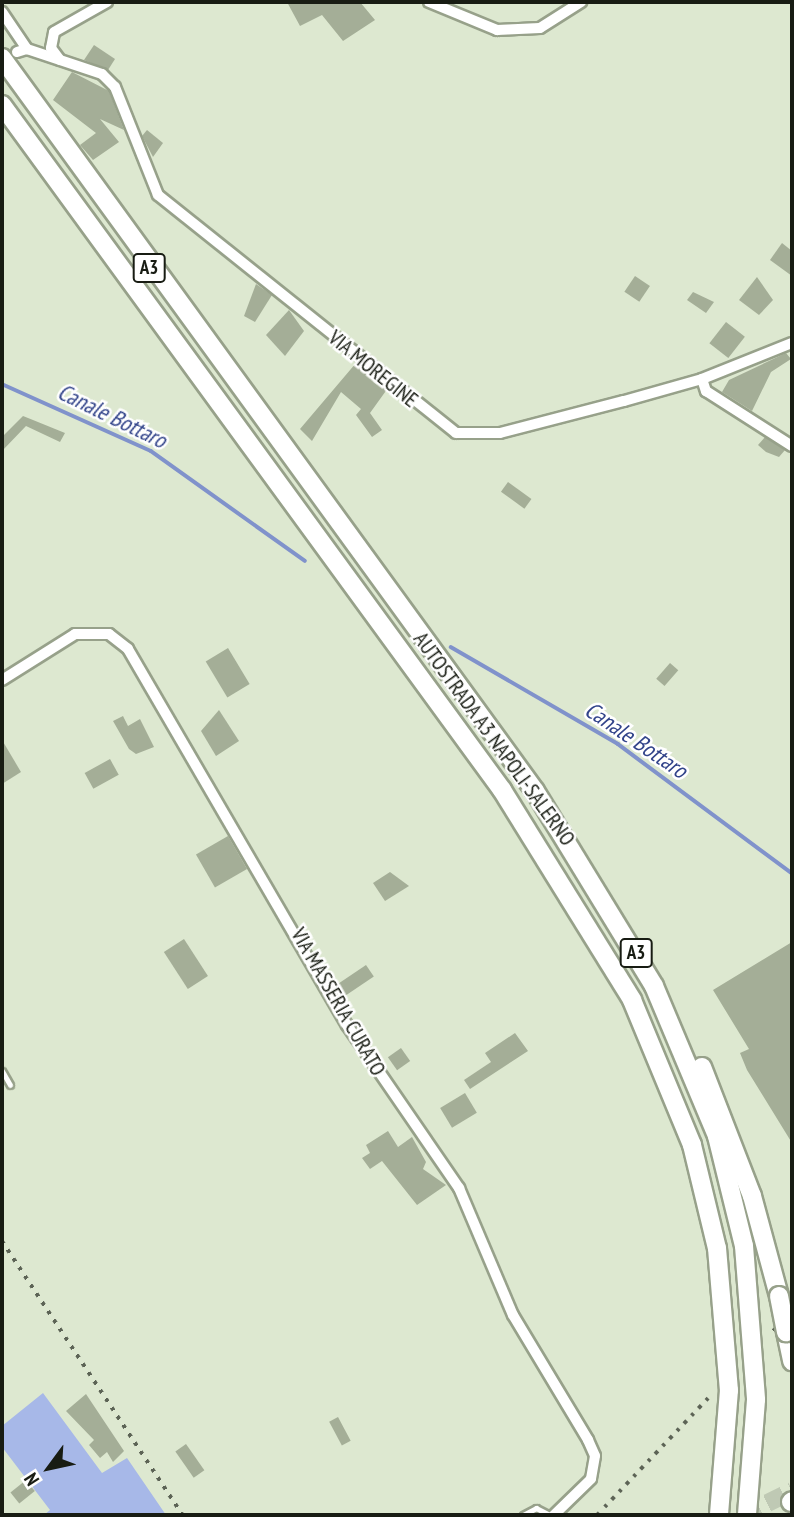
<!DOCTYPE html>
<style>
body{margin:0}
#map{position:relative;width:794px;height:1517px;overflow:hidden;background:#dde8d0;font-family:"PT Sans Narrow",sans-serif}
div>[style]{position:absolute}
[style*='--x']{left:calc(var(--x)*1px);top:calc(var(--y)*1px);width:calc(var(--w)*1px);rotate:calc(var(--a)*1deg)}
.green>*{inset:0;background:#a7b8e8}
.stream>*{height:3.5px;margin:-1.75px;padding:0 1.75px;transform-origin:1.75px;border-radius:1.75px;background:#8092cb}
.building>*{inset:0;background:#a4ae97;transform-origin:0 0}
.highway-tunnel>*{height:18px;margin-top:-9px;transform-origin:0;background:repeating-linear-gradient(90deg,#bfc9b4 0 18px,transparent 0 27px)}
.roads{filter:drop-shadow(2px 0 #97a18a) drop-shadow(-2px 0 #97a18a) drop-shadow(0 2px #97a18a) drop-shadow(0 -2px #97a18a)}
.lane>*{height:5px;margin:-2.5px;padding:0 2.5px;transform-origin:2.5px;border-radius:2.5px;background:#fff}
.street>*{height:10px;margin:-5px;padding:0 5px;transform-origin:5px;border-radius:5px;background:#fff}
.highway>*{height:18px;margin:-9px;padding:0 9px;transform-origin:9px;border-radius:9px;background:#fff}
.rail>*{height:3.5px;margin-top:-1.75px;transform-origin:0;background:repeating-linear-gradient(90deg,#5c6355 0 3.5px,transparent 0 10.5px)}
.bridges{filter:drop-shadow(2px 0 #97a18a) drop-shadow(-2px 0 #97a18a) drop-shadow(0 2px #97a18a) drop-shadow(0 -2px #97a18a)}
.highway-bridge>*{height:18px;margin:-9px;padding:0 9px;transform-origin:9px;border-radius:9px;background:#fff}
span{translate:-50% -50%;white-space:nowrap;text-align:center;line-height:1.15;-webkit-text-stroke:5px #fff;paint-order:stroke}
.shield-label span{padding:2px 5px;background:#fff;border:2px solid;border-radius:5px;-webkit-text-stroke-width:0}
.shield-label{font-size:19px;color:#181c13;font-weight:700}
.street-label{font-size:21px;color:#181c13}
.water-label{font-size:23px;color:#32448a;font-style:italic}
.frame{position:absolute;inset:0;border:4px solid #181c13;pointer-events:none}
.north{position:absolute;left:14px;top:1433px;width:70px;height:70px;-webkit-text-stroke:5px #fff;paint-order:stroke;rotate:237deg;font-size:19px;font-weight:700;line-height:28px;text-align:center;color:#181c13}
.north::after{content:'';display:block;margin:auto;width:24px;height:32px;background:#181c13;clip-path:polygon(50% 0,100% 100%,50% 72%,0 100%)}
</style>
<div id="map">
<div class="green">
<i style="clip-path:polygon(43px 1393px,102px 1473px,127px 1458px,166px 1515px,44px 1515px,50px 1510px,2px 1447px,2px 1426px)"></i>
</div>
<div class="stream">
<i style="--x:2;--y:384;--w:163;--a:24.2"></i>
<i style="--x:151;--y:451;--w:189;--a:35.5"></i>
<i style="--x:451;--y:647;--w:193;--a:30.1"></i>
<i style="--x:618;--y:744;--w:217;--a:36.6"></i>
</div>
<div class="building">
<i style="clip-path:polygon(287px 2px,360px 2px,375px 20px,343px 41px,322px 15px,300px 26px)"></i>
<i style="clip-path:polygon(94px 45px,115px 59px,108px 70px,84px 60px)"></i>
<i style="clip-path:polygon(72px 72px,109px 91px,124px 130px,100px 119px,119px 142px,93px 160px,80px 145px,96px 133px,53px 100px)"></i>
<i style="clip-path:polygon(147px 130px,163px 143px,153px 157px,142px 136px)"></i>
<i style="clip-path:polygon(782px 243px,792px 251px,792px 276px,770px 260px)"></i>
<i style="left:635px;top:276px;width:18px;height:19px;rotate:34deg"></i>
<i style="clip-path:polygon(757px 277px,773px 300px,759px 315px,739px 300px)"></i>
<i style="clip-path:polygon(256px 284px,272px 295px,255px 322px,244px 316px)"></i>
<i style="clip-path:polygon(693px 292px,714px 302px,706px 313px,687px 300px)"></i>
<i style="clip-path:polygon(289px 310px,304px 331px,285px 356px,266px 335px)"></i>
<i style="left:726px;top:322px;width:24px;height:27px;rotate:38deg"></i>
<i style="clip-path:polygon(786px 353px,791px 359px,771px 372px,752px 411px,722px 392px,729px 380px)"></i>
<i style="clip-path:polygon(356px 363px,388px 388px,370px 413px,382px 430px,372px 437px,356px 415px,361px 409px,341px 392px,312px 441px,300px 429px)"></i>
<i style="clip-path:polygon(23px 416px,33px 420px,65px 433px,60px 442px,26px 426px,2px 451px,2px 437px)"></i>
<i style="clip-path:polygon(765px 437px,785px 450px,779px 457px,766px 452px,758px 445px)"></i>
<i style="left:508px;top:482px;width:29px;height:12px;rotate:36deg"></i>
<i style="left:228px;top:648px;width:42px;height:26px;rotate:59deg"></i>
<i style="left:670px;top:663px;width:11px;height:21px;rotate:41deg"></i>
<i style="clip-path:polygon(219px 710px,239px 741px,216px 756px,201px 731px)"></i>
<i style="clip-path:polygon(123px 716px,128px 726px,140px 719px,154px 747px,136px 754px,129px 749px,113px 721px)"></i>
<i style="clip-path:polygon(2px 740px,21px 772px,2px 784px)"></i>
<i style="left:110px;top:759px;width:18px;height:29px;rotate:61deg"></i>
<i style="left:228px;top:836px;width:38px;height:37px;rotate:60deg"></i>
<i style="clip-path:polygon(390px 872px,409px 886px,385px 901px,373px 883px)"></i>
<i style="left:184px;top:939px;width:44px;height:24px;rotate:57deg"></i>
<i style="clip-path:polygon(792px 942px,792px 1143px,747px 1070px,740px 1053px,749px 1049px,713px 990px)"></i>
<i style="left:366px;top:965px;width:14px;height:34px;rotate:56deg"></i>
<i style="clip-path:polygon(515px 1033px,528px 1051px,470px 1089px,464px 1080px,491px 1062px,485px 1053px)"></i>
<i style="left:401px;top:1048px;width:16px;height:16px;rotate:55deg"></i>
<i style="left:465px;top:1093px;width:23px;height:29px;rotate:59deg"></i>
<i style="clip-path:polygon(388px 1131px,398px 1147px,412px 1137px,426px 1162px,423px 1169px,446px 1185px,417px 1205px,382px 1161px,370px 1169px,362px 1158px,370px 1153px,366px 1145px)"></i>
<i style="clip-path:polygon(86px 1394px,124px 1451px,113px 1462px,107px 1452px,100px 1458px,89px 1445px,94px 1440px,66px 1411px)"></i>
<i style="left:338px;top:1417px;width:27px;height:10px;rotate:62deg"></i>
<i style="left:186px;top:1444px;width:32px;height:13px;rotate:55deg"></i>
<i style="left:26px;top:1480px;width:14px;height:20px;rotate:51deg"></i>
</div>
<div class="highway-tunnel">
<i style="--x:743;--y:1515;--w:55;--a:-26.1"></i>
</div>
<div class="roads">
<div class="lane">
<i style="--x:2;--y:1071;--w:16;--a:60"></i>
<i style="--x:523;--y:1515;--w:15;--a:-28"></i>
<i style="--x:536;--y:1508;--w:16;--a:27"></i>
</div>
<div class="street">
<i style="--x:429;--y:2;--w:74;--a:22.4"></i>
<i style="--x:497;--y:30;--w:43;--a:-2.7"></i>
<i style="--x:540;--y:28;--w:49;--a:-32.4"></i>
<i style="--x:2;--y:12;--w:45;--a:56"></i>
<i style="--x:17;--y:52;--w:10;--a:-17"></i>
<i style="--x:27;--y:49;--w:79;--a:18.4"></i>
<i style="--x:102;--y:74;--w:18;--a:45"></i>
<i style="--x:115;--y:87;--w:116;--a:68.3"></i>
<i style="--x:158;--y:195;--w:381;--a:38.6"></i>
<i style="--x:456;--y:433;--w:44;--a:0"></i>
<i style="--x:500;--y:433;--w:128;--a:-14.5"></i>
<i style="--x:624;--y:401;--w:81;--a:-15.8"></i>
<i style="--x:702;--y:379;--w:97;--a:-21.8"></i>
<i style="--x:60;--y:60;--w:15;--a:-127"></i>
<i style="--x:51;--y:48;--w:16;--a:-79"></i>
<i style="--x:54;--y:32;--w:61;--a:-29.5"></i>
<i style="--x:702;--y:379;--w:13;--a:72"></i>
<i style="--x:706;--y:391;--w:102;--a:32.6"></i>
<i style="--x:2;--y:680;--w:86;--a:-32.2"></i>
<i style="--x:75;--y:634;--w:34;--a:0"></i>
<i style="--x:109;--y:634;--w:24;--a:38"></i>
<i style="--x:128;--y:649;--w:435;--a:59.8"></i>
<i style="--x:347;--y:1025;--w:198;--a:55.5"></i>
<i style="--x:459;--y:1188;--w:138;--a:67"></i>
<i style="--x:513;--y:1315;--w:146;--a:59"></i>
<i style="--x:588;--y:1440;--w:17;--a:66"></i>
<i style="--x:595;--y:1456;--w:23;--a:100"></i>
<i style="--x:591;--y:1479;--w:52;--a:135.8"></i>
</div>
<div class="highway">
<i style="--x:2;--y:58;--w:906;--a:53.98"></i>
<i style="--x:535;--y:791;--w:228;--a:58.6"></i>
<i style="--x:654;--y:986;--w:163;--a:67.2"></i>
<i style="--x:717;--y:1136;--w:113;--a:76.2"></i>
<i style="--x:744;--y:1246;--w:154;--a:85.5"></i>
<i style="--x:756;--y:1400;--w:115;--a:94.5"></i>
<i style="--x:2;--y:105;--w:848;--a:53.87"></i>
<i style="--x:502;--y:790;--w:247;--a:58.2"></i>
<i style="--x:632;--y:1000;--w:157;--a:67.5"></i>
<i style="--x:692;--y:1145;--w:106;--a:76.4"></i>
<i style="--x:717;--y:1248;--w:143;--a:85.2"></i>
<i style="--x:729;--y:1390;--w:125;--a:94.6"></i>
<i style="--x:702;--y:1067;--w:138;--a:68.8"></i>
<i style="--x:752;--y:1196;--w:104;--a:74.9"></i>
<i style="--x:786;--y:1332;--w:30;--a:78"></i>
<i style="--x:791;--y:1502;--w:1;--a:-45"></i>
</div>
</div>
<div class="rail">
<i style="--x:2;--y:1241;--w:328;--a:56.6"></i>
<i style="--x:773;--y:1331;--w:28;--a:-46"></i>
<i style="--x:597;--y:1515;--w:166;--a:-46.5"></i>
</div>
<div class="bridges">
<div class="highway-bridge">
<i style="--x:779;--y:1296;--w:37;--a:79"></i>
</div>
</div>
<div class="shield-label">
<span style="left:149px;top:268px">A3</span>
<span style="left:636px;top:953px">A3</span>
</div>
<div class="street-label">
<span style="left:373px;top:369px;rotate:39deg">VIA MOREGINE</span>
<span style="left:494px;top:739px;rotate:54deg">AUTOSTRADA A3 NAPOLI-SALERNO</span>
<span style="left:338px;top:1002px;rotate:60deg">VIA MASSERIA CURATO</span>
</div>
<div class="water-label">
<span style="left:112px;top:416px;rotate:26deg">Canale Bottaro</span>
<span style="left:636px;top:740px;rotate:34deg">Canale Bottaro</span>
</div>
<div class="frame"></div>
<div class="north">N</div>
</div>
